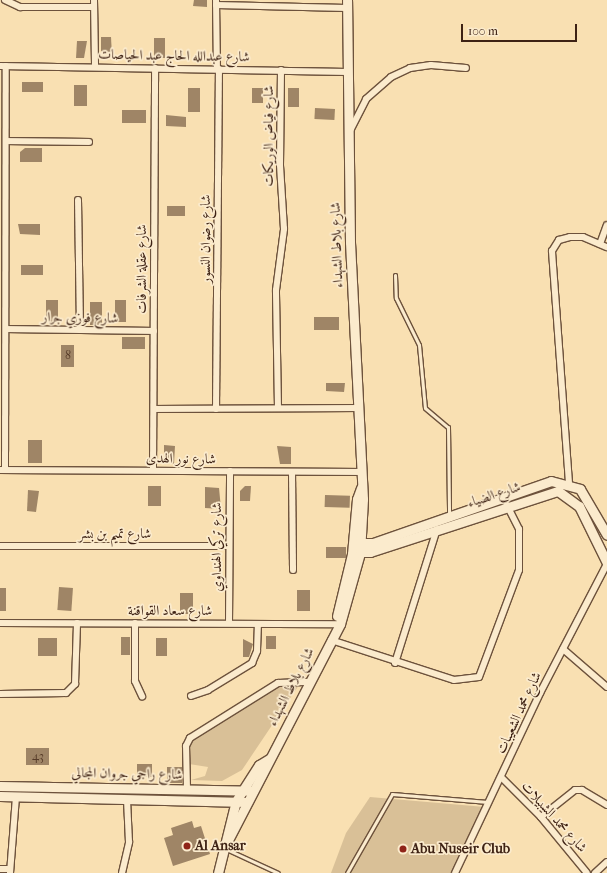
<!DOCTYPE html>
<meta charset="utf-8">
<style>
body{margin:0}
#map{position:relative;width:607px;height:873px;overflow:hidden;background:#f9e0b2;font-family:"IM FELL French Canon",Amiri,serif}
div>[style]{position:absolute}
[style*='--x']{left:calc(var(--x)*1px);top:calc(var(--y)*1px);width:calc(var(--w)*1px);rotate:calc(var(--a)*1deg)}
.green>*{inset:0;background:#d9c097}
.building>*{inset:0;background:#9f8566;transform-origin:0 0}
.roads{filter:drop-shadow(1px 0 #6d523c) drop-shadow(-1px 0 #6d523c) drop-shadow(0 1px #6d523c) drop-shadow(0 -1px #6d523c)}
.lane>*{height:3px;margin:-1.5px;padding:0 1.5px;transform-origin:1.5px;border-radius:1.5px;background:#fbebcd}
.street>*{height:6px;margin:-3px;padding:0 3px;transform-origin:3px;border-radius:3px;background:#fbebcd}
.secondary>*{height:9px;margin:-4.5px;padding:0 4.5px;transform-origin:4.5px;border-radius:4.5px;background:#fbebcd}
.dots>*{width:11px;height:11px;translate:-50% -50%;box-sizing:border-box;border:2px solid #fbebcd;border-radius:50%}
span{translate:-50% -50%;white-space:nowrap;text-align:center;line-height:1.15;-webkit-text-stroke:3.5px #fbebcd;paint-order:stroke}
.number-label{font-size:12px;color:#563b28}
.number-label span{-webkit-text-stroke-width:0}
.street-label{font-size:14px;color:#3e2214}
.poi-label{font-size:14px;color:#3e2214;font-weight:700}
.left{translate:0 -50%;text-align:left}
.scale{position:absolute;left:461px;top:24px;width:116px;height:18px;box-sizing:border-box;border:2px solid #3e2214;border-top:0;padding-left:5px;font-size:12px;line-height:14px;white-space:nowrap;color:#3e2214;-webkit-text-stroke:3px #fbebcd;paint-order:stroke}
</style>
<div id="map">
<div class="green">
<i style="clip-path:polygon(279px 684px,299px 685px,242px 770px,222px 781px,191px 780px,205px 776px,208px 767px,189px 764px,189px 743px)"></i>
<i style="clip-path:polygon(370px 797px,485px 807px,452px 873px,331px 873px,346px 833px)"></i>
</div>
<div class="building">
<i style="clip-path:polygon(194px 0,207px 0,207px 7px,193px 6px)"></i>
<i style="clip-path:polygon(101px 37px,111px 37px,112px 56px,101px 51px)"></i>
<i style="left:154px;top:38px;width:11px;height:20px"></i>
<i style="clip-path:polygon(77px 41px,87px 41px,84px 58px,76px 58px)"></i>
<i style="left:22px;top:82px;width:21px;height:10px"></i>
<i style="left:74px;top:85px;width:13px;height:21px"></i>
<i style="left:188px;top:88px;width:12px;height:24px"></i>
<i style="left:252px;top:88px;width:11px;height:15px"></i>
<i style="left:288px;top:88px;width:11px;height:19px"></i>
<i style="left:315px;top:108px;width:20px;height:11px;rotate:3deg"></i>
<i style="left:122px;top:110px;width:24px;height:13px"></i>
<i style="clip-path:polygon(166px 115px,186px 117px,186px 127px,166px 126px)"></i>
<i style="clip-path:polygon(25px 148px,42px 148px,42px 162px,20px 162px,20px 152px)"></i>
<i style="left:167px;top:206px;width:18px;height:10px"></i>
<i style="clip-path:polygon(18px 224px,40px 224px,40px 235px,20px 234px)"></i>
<i style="left:21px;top:265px;width:22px;height:10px"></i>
<i style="left:46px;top:300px;width:12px;height:23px"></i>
<i style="left:115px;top:300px;width:11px;height:22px"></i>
<i style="left:90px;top:302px;width:12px;height:23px"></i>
<i style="left:339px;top:317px;width:13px;height:25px;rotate:90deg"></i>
<i style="left:122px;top:337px;width:23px;height:12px"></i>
<i style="left:61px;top:345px;width:13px;height:22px"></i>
<i style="clip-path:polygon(326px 383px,345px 383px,344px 392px,326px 391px)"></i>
<i style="left:28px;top:440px;width:14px;height:23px"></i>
<i style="clip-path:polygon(164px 445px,175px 446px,174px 464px,164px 461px)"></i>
<i style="clip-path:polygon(277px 446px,291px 447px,291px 464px,280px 464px)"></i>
<i style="left:148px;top:486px;width:13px;height:20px"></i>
<i style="clip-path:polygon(245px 486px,251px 486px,250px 501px,240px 501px,240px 491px)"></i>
<i style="clip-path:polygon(205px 487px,219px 488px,221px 509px,205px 508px)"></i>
<i style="clip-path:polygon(28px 490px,39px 491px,36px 512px,27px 511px)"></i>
<i style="left:325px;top:495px;width:25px;height:12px;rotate:2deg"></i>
<i style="left:326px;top:547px;width:20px;height:11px"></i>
<i style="left:59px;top:587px;width:14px;height:23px;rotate:4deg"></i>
<i style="left:0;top:588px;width:6px;height:23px"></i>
<i style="left:297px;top:590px;width:13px;height:21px"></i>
<i style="left:180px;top:593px;width:13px;height:21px"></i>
<i style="left:266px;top:636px;width:10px;height:13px"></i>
<i style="left:121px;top:637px;width:9px;height:18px"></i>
<i style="left:38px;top:638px;width:19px;height:18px"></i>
<i style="left:156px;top:638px;width:11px;height:18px"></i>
<i style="clip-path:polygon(243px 639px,253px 644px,249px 657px,243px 657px)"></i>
<i style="left:26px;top:748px;width:23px;height:17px"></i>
<i style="left:137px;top:764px;width:15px;height:13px"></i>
<i style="left:167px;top:767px;width:15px;height:16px"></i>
<i style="clip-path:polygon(192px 821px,194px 828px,201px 826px,210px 854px,173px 866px,164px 838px,173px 835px,171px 828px)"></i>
</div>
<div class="roads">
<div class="lane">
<i style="--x:395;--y:275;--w:23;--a:88"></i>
<i style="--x:396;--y:298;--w:52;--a:63.9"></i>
<i style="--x:419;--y:345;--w:63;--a:84.6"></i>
<i style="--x:425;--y:408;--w:30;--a:40"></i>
<i style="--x:448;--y:427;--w:87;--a:89.3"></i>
<i style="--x:226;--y:849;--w:57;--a:24.8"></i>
<i style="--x:347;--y:873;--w:91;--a:-60.3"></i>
<i style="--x:392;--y:794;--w:96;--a:4.8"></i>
</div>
<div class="street">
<i style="--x:5;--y:0;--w:17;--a:25"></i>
<i style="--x:20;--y:7;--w:74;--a:0"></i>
<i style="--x:94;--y:0;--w:67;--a:89.1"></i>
<i style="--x:216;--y:0;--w:69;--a:89.2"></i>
<i style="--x:216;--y:5;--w:131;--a:1.3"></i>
<i style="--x:0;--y:66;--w:348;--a:1"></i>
<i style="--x:350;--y:131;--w:36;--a:-63"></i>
<i style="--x:366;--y:99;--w:33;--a:-41"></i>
<i style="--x:391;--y:77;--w:21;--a:-25"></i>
<i style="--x:410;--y:68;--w:21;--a:-8"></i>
<i style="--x:431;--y:65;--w:35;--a:5"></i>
<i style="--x:6;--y:141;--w:83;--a:0.7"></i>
<i style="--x:78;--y:200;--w:130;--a:89.1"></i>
<i style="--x:600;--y:244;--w:20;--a:-70"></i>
<i style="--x:7;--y:329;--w:147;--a:0.8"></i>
<i style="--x:278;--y:408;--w:118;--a:-91"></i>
<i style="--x:276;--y:290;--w:62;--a:-82.5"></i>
<i style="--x:284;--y:229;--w:64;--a:-93.6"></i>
<i style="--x:280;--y:165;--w:95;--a:-89.4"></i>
<i style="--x:154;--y:409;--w:204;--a:-0.3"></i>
<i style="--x:216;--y:409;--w:340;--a:-89.5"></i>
<i style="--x:0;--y:470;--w:361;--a:0.3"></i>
<i style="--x:5;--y:470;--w:404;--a:-89.9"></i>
<i style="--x:153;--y:470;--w:402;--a:-89.7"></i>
<i style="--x:292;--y:472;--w:98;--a:89.4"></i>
<i style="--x:569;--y:483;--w:233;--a:-94.2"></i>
<i style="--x:552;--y:251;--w:13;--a:-58"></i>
<i style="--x:559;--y:240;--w:11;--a:-15"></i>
<i style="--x:570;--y:237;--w:13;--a:0"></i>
<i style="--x:583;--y:237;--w:26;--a:23"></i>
<i style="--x:0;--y:546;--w:229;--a:0"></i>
<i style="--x:0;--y:623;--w:340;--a:0.2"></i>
<i style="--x:135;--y:623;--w:58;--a:90"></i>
<i style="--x:135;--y:681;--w:17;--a:65"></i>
<i style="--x:229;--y:623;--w:152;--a:-89.6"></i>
<i style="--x:331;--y:640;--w:129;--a:18"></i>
<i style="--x:454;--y:680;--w:25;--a:-7"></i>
<i style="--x:479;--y:677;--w:114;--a:-69.5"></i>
<i style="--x:519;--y:570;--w:41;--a:-90"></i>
<i style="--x:519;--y:529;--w:27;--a:-117"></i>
<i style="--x:563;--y:649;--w:58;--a:40.8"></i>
<i style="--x:395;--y:663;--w:140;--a:-72.6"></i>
<i style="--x:0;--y:694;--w:66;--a:-0.9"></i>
<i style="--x:66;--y:693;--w:13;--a:-45"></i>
<i style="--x:75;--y:684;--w:61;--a:-88.1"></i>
<i style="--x:191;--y:696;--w:18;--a:-19"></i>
<i style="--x:208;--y:690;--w:52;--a:-31.5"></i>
<i style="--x:252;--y:663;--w:13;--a:-67"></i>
<i style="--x:257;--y:651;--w:27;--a:-88"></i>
<i style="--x:502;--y:778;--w:55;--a:45"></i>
<i style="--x:541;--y:817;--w:72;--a:50.6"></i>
<i style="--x:187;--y:789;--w:43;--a:-91.3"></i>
<i style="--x:186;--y:746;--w:9;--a:-63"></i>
<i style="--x:190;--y:738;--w:104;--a:-32"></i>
<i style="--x:278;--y:683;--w:33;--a:-2"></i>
<i style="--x:541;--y:817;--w:43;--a:-38.5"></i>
<i style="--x:575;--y:790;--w:7;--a:0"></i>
<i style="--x:582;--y:790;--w:29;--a:31"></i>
<i style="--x:0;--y:869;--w:10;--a:0"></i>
<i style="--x:10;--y:873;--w:77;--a:-85.5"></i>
<i style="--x:122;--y:873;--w:32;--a:-77"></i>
<i style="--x:129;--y:842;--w:43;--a:-92.7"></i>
<i style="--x:455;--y:873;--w:199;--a:-64.7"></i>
<i style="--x:540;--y:693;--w:145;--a:-62.6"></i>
<i style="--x:595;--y:873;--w:16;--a:-43"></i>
</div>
<div class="secondary">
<i style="--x:354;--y:543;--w:19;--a:0"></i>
<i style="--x:373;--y:543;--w:188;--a:-19.2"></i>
<i style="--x:551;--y:481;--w:30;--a:15"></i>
<i style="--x:580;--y:489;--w:53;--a:59.6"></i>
<i style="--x:353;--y:552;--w:17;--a:0"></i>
<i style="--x:370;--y:552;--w:198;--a:-18"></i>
<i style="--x:558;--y:491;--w:26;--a:36"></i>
<i style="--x:579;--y:506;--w:64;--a:63.8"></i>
<i style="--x:337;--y:616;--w:64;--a:-76.4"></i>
<i style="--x:352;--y:554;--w:55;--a:-84.8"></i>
<i style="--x:357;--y:499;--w:12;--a:-70"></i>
<i style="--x:0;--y:786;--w:253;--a:1.1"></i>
<i style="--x:0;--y:796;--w:247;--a:1.4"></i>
<i style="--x:226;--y:844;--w:248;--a:-62.6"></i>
<i style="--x:340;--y:624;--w:74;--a:-74.3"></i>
<i style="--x:360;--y:553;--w:54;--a:-86.8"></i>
<i style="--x:363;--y:499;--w:257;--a:-92.9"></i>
<i style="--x:350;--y:242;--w:242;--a:-90.7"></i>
<i style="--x:218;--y:873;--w:74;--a:-76"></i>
<i style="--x:236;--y:801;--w:43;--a:-57.4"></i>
<i style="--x:259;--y:765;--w:12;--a:-31"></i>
</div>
</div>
<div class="dots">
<i style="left:187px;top:846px;background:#8f2418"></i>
<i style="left:403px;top:849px;background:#8f2418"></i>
</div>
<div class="number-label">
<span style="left:68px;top:356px">8</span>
<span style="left:38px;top:757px">43</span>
</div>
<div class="street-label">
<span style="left:174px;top:56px;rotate:1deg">شارع عبدالله الحاج عبد الحياصات</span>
<span style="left:269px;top:136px;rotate:-90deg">شارع فياض الوريكات</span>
<span style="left:206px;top:239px;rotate:-90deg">شارع رضوان النسور</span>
<span style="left:337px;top:245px;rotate:-92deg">شارع بلاط الشهداء</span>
<span style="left:142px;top:269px;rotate:-90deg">شارع عقلة الشرفات</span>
<span style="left:80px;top:318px;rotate:1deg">شارع فوزي جرار</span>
<span style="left:181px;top:459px;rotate:1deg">شارع نور الهدى</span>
<span style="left:494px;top:495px;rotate:-18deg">شارع الضياء</span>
<span style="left:115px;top:534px">شارع تميم بن بشر</span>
<span style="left:217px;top:547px;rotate:-90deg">شارع تركي الهنداوي</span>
<span style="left:170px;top:611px">شارع سعاد القواقنة</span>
<span style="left:291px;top:687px;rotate:-63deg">شارع بلاط الشهداء</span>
<span style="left:519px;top:713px;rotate:-65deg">شارع محمد الشعيبات</span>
<span style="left:127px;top:774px;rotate:1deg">شارع راجي جروان المجالي</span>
<span style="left:554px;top:817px;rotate:48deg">شارع محمد الشبيلات</span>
</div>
<div class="poi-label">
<span class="left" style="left:195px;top:846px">Al Ansar</span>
<span class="left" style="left:411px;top:849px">Abu Nuseir Club</span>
</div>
<div class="scale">100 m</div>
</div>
